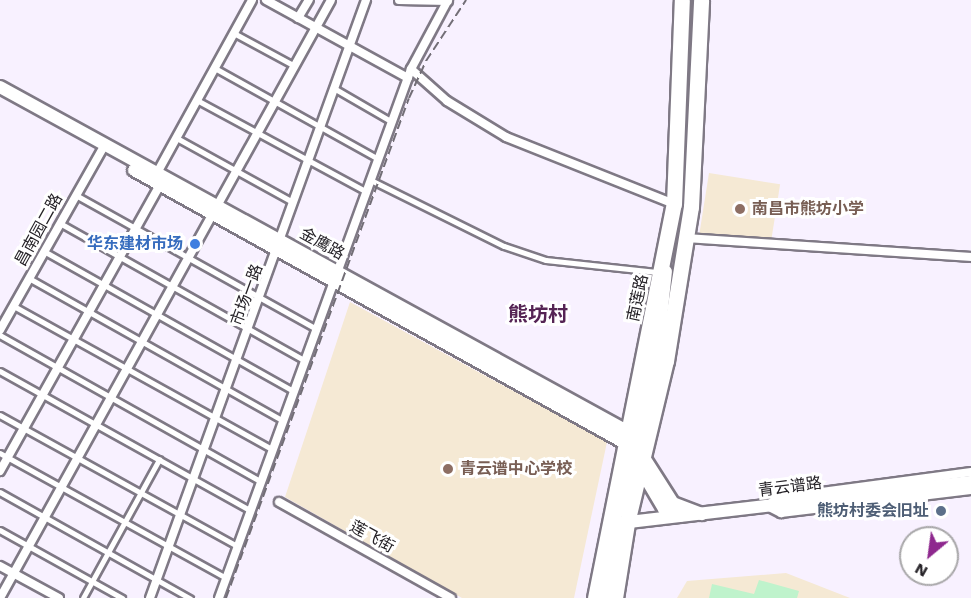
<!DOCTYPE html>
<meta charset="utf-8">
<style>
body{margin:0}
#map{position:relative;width:971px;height:598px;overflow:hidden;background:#f8f1ff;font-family:"Work Sans","Noto Sans SC",sans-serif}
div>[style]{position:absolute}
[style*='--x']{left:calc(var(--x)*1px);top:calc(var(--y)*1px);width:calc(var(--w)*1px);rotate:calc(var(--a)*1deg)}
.education>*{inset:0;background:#f5e9d4;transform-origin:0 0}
.green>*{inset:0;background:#bff3cc}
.roads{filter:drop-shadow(2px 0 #7f7985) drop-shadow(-2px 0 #7f7985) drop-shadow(0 2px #7f7985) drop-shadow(0 -2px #7f7985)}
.lane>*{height:4.5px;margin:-2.25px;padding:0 2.25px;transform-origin:2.25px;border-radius:2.25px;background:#fff}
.street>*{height:8px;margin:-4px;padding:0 4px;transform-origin:4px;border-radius:4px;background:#fff}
.secondary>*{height:12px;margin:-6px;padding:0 6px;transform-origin:6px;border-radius:6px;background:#fff}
.highway>*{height:15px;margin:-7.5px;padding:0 7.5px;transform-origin:7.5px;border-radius:7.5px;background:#fff}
.rail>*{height:2px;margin-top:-1px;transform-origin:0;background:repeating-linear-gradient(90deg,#726e76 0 9px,transparent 0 13.5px)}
.dots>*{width:16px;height:16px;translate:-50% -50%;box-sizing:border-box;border:3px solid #fff;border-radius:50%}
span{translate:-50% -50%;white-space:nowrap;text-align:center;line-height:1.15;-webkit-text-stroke:6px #fff;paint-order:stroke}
.education-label{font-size:16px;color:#785e54;font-weight:700}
.left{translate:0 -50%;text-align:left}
.street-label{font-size:16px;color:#252227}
.shop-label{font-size:16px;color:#366cbe;font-weight:700}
.right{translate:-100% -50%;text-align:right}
.service-label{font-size:16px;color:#4e5e75;font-weight:700}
.quarter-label{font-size:20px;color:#552454;font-weight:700}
.north{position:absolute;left:899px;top:526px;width:60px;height:60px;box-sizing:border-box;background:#fff;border:2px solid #a8a7a9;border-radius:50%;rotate:209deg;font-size:16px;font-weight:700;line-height:24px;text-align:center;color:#252227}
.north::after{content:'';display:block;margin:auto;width:21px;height:27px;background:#8e288e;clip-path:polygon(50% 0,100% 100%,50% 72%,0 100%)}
</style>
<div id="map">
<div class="education">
<i style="left:709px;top:173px;width:72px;height:62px;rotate:9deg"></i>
<i style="clip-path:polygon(350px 302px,607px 442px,574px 598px,462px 598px,285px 497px)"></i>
<i style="clip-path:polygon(786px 573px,850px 598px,677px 598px,687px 581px)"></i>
</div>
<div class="green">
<i style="clip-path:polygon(759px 580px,799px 591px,797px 598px,709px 598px,712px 584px,754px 594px)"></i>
</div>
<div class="roads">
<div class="lane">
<i style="--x:234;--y:33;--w:69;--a:28.4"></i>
<i style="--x:215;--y:68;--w:185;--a:29.1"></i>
<i style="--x:334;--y:88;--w:66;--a:30.1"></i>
<i style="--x:197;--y:100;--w:191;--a:28.4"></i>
<i style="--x:177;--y:138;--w:132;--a:28.9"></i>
<i style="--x:371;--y:180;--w:148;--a:26.4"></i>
<i style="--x:504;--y:246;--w:44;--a:18.4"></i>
<i style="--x:546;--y:260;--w:111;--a:6.2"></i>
<i style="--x:76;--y:195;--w:274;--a:29.1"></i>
<i style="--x:60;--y:223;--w:280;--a:29.3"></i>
<i style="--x:44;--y:251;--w:286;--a:29.3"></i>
<i style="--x:29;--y:278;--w:290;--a:29.3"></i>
<i style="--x:14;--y:306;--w:295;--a:29"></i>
<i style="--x:0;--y:335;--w:298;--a:29.3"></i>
<i style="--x:0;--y:371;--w:286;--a:29.1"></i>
<i style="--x:0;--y:415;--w:271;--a:28.9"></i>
<i style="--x:0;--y:453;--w:258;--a:28.9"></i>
<i style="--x:0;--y:492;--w:218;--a:29.2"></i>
<i style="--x:0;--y:530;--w:140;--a:29.1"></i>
<i style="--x:83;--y:598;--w:158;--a:-61.2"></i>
</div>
<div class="street">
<i style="--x:266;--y:0;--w:162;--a:28.8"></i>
<i style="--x:399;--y:0;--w:49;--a:1.2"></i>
<i style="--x:298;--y:18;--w:21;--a:-59"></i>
<i style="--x:411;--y:69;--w:48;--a:41.6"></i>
<i style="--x:447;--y:101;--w:69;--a:31.4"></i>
<i style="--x:506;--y:137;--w:181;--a:21.7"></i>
<i style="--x:157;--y:173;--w:197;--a:-61.2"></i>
<i style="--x:686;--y:238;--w:286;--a:3.8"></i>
<i style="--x:0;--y:330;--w:211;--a:-60.5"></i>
<i style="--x:0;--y:471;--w:328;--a:-60.8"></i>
<i style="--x:971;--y:472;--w:196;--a:172.4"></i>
<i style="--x:777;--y:498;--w:13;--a:141"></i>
<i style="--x:767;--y:506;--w:16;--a:27"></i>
<i style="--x:781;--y:513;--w:191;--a:-6.9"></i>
<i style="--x:279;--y:502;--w:197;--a:29.2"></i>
<i style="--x:0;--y:566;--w:67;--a:28.5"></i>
<i style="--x:0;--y:598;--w:683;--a:-61.03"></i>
<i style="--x:150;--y:598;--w:636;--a:-70.14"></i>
<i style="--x:219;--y:598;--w:563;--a:-70.05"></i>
<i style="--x:411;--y:69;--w:78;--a:-61.8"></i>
</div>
<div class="secondary">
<i style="--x:0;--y:87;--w:715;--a:28.75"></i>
<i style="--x:627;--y:431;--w:85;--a:57.4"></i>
<i style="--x:673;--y:503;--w:31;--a:21"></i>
<i style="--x:134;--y:170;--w:562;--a:29.07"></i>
<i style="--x:625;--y:443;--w:77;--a:59.4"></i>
<i style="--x:664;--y:509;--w:18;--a:22"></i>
<i style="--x:615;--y:517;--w:25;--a:-63"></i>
<i style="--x:626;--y:495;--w:143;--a:-77.5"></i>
<i style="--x:657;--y:355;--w:84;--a:-83.9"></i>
<i style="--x:612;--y:524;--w:361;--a:-6.7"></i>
<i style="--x:603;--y:598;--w:57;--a:-78.9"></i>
<i style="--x:614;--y:542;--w:19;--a:-55"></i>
</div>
<div class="highway">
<i style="--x:595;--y:598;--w:402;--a:-78.7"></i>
<i style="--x:674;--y:204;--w:204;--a:-87.8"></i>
<i style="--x:615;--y:598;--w:76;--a:-80.9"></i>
<i style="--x:627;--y:523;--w:167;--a:-76.5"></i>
<i style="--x:666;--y:361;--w:156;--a:-80.8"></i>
<i style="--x:691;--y:207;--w:207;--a:-87.2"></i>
</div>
</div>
<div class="rail">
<i style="--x:226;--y:598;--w:532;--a:-69.9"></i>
<i style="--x:409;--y:98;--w:41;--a:-65.3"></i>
<i style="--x:426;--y:61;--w:73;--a:-56.7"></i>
</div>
<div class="dots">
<i style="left:740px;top:209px;background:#8d6e63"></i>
<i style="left:195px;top:244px;background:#3f7fe0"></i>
<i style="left:448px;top:469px;background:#8d6e63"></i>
<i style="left:941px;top:511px;background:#5c6f8a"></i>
</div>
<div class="education-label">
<span class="left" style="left:752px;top:209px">南昌市熊坊小学</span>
<span class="left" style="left:460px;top:469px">青云谱中心学校</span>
</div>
<div class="street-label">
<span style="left:39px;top:230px;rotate:-61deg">昌南园二路</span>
<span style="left:322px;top:244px;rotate:29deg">金鹰路</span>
<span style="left:247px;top:295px;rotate:-70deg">市场一路</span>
<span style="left:638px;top:298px;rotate:-78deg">南莲路</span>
<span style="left:790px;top:487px;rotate:-7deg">青云谱路</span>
<span style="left:372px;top:537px;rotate:29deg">莲飞街</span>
</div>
<div class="shop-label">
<span class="right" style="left:183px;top:244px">华东建材市场</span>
</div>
<div class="service-label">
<span class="right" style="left:929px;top:511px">熊坊村委会旧址</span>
</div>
<div class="quarter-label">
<span style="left:538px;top:314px">熊坊村</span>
</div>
<div class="north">N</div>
</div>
